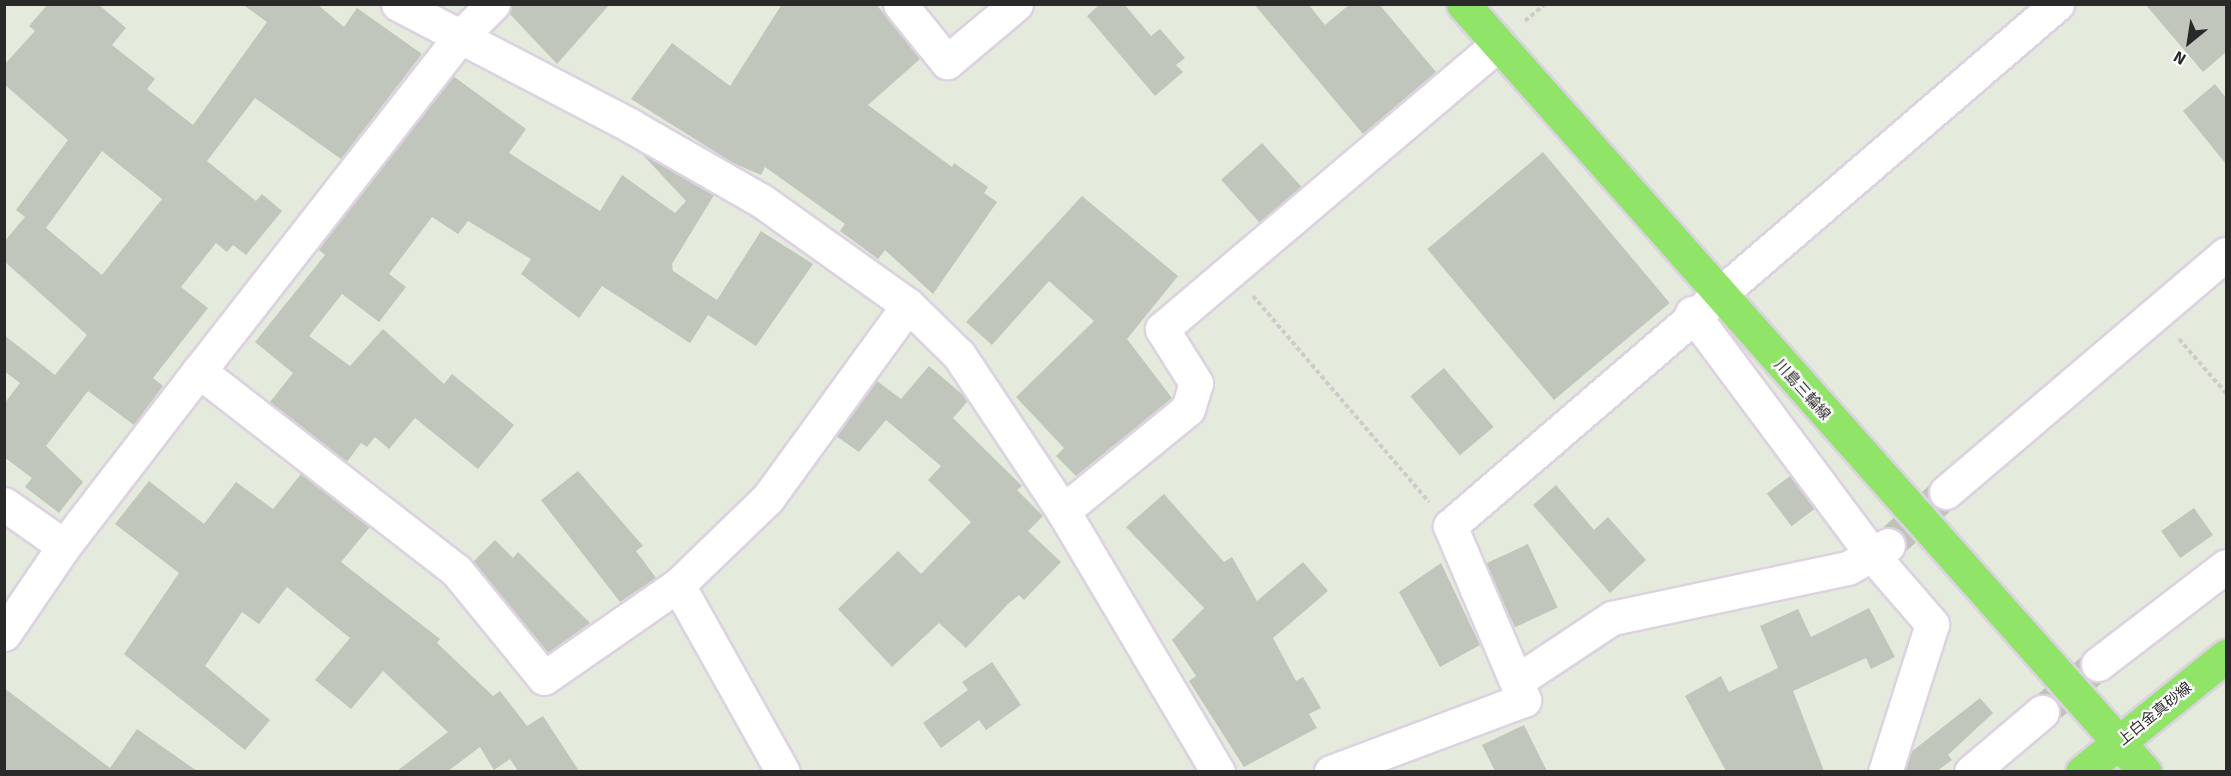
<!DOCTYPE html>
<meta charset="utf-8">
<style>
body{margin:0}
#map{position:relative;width:2231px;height:776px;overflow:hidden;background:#e4eadc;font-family:Signika,"Noto Sans JP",sans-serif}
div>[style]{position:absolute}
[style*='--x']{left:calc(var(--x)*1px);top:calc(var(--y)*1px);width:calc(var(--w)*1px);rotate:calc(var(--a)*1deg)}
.building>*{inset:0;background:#c0c6bc;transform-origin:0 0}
.minor-tunnel>*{height:33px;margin-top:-16.5px;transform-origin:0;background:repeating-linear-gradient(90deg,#bfc3b8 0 33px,transparent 0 49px)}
.path>*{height:4px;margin-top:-2px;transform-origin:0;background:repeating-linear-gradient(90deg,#ccc 0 4.5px,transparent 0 7.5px)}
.roads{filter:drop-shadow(2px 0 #ddd2e1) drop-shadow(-2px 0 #ddd2e1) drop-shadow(0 2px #ddd2e1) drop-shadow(0 -2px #ddd2e1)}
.minor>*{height:33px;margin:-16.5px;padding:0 16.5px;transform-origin:16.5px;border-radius:16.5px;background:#fff}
.major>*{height:33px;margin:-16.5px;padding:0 16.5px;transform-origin:16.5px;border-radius:16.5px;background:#90e467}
span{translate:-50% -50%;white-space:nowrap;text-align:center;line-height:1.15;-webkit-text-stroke:4.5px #fff;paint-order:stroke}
.street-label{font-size:15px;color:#292929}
.frame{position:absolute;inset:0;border:6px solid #292929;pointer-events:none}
.north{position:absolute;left:2159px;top:12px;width:60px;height:60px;-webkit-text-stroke:4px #fff;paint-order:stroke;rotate:210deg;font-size:16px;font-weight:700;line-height:24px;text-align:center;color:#292929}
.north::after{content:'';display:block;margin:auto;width:21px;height:27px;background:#292929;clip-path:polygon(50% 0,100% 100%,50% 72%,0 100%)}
</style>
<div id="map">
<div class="building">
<i style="clip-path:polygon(evenodd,48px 4px,98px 4px,126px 28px,112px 45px,155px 79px,147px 89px,193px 125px,267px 22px,242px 4px,317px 4px,344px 27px,357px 8px,422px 54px,341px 159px,255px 98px,207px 161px,256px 201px,262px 194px,282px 211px,246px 255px,233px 245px,227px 252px,216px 243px,181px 287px,208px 308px,153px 378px,163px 386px,134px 425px,88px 391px,46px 446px,83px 482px,59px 513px,25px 487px,32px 478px,4px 457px,4px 404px,20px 383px,4px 371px,4px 335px,55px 375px,87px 335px,4px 261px,4px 242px,25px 217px,16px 210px,68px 140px,4px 84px,4px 65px,35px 31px,29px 26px,48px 4px,102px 151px,162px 199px,102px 275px,46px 228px,102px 151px)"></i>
<i style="clip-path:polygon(511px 4px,610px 4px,557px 64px,509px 13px)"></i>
<i style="clip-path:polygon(782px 4px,876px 4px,920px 59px,868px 105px,952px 167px,954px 163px,988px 187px,984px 193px,997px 202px,933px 294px,885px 250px,878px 259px,840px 231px,845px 224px,765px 167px,761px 175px,733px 163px,631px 99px,672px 43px,730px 86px)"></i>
<i style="clip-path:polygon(1100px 4px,1124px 4px,1151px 36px,1160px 29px,1185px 58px,1176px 65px,1183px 72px,1155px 96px,1087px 16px)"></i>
<i style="clip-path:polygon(1254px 4px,1308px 4px,1325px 25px,1350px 4px,1379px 4px,1436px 72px,1363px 134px)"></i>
<i style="clip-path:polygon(2145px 4px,2226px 4px,2226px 52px,2203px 72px)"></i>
<i style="clip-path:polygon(453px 76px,526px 129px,509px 153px,600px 211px,622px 175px,675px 213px,686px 201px,642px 154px,714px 195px,672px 264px,673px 271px,717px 300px,761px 231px,813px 264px,756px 346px,708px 315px,690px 343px,602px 286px,579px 318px,521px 274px,531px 259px,468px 221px,458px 234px,432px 217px,389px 274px,406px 287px,379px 322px,342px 294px,309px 336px,350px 366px,383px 329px,444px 384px,452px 374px,514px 425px,478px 469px,415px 418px,389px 449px,375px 437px,367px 447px,361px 443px,347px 462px,270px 402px,293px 373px,255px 342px,325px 255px,318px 249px)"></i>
<i style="clip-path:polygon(2215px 84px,2226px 98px,2226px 164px,2183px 111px)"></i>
<i style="left:1262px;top:143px;width:59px;height:55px;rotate:48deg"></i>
<i style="left:1543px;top:152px;width:197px;height:151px;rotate:50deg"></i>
<i style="clip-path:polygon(1082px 196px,1178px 276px,1127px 339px,1172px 398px,1076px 476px,1056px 456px,1064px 448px,1016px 397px,1094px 321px,1049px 281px,992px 345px,966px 322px)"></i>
<i style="clip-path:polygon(929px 366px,963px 395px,967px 402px,953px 418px,1022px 486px,1017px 490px,1043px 516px,1028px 531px,1061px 562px,1024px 600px,1019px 595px,1008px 604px,966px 648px,939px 623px,892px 667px,838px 609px,898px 551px,921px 574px,971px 522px,928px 480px,941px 466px,886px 420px,859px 452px,836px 436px,877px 381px,901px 399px)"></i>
<i style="left:1444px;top:368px;width:77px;height:44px;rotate:50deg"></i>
<i style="clip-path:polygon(578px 471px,643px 546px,636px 551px,656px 578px,620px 602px,541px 500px)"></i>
<i style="clip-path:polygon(301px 474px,370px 527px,341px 562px,440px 639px,437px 643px,493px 696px,500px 691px,527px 726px,543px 716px,579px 771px,518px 771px,510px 759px,494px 770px,480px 747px,448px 771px,397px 771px,448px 732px,383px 671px,351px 709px,315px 680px,350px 638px,287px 587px,259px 624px,242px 612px,205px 666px,270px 720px,245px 750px,124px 654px,179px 573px,115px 524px,149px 481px,204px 524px,236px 482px,273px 509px)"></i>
<i style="left:1790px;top:476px;width:41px;height:29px;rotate:53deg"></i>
<i style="clip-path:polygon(1556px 485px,1594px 530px,1608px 517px,1646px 560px,1610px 593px,1533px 505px)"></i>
<i style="clip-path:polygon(1164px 494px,1224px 562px,1232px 557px,1257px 601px,1303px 562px,1328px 591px,1273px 638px,1296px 681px,1303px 677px,1321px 708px,1309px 714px,1317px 728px,1244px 767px,1189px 681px,1196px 676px,1172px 640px,1204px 608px,1126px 527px)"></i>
<i style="left:2194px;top:508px;width:33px;height:40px;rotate:55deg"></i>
<i style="clip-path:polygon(495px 540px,513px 558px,518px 552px,590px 623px,548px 653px,473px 562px)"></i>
<i style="left:1528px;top:544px;width:70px;height:47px;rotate:65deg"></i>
<i style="clip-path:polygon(1441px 563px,1480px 645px,1440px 667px,1399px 592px)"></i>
<i style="clip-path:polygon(1869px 608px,1895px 657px,1871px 669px,1866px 658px,1793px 691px,1824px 771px,1726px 771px,1685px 696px,1721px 676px,1729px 692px,1778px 668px,1760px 626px,1798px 609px,1811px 637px)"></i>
<i style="clip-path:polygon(992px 662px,1021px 705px,986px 730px,979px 720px,941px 748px,923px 723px,968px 690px,962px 682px)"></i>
<i style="clip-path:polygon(4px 688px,110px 768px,137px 729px,197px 771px,4px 771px)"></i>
<i style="clip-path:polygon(1980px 698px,1993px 713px,1948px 755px,1952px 760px,1937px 771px,1905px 771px,1911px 752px)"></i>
<i style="clip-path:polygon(1524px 725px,1547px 771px,1495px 771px,1482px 745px)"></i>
</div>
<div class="minor-tunnel">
<i style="--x:1888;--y:545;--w:79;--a:-42.4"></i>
<i style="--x:2042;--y:712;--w:74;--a:-40.6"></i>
</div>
<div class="path">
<i style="--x:1525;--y:21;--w:26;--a:-40"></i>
<i style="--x:1253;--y:296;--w:271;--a:49.5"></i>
<i style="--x:2179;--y:339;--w:72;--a:49"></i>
</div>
<div class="roads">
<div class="minor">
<i style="--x:398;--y:4;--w:263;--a:27.6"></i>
<i style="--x:631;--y:126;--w:151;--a:29.8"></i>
<i style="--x:762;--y:201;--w:179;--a:35.5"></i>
<i style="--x:908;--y:305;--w:71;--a:44.4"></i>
<i style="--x:959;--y:355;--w:187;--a:56.3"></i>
<i style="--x:1063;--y:511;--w:304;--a:59.3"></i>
<i style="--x:900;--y:4;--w:75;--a:51"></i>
<i style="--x:947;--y:62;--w:90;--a:-40"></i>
<i style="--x:1692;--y:313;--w:304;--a:53.3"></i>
<i style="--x:1874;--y:557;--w:89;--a:49.1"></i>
<i style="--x:1932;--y:624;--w:155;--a:107.6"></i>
<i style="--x:199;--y:371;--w:325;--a:37.8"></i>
<i style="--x:456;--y:570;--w:139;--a:50.8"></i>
<i style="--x:544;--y:678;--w:163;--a:-34.8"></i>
<i style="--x:678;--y:585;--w:125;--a:-44"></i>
<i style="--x:768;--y:498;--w:238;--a:-54"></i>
<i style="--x:1946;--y:492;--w:367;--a:-40.4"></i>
<i style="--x:4;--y:504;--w:73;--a:35"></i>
<i style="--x:1063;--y:511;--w:161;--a:-39.2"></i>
<i style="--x:1188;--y:409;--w:27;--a:-73"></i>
<i style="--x:1196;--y:383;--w:64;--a:-122.2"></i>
<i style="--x:1162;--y:329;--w:441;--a:-40.3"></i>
<i style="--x:678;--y:585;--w:214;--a:60.7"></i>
<i style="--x:4;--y:634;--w:107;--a:-55.7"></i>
<i style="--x:64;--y:546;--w:221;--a:-52.4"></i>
<i style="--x:199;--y:371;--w:422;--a:-52"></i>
<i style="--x:459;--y:38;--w:48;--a:-45"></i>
<i style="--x:2098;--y:664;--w:161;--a:-37.4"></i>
<i style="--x:1517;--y:681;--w:114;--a:-33.6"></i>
<i style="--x:1612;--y:618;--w:241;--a:-12"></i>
<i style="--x:1848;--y:568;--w:46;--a:-29.9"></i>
<i style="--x:1331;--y:772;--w:206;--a:-20.5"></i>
<i style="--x:1524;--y:700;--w:189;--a:-113"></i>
<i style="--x:1450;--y:526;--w:801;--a:-40.69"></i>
<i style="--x:1971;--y:772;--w:93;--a:-40.2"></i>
</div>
<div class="major">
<i style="--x:1463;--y:4;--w:1027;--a:48.39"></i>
<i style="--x:2082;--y:772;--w:185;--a:-38.9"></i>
</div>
</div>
<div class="street-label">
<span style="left:1802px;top:390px;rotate:48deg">川島三輪線</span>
<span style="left:2155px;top:714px;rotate:-39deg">上白金真砂線</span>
</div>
<div class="frame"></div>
<div class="north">N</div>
</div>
